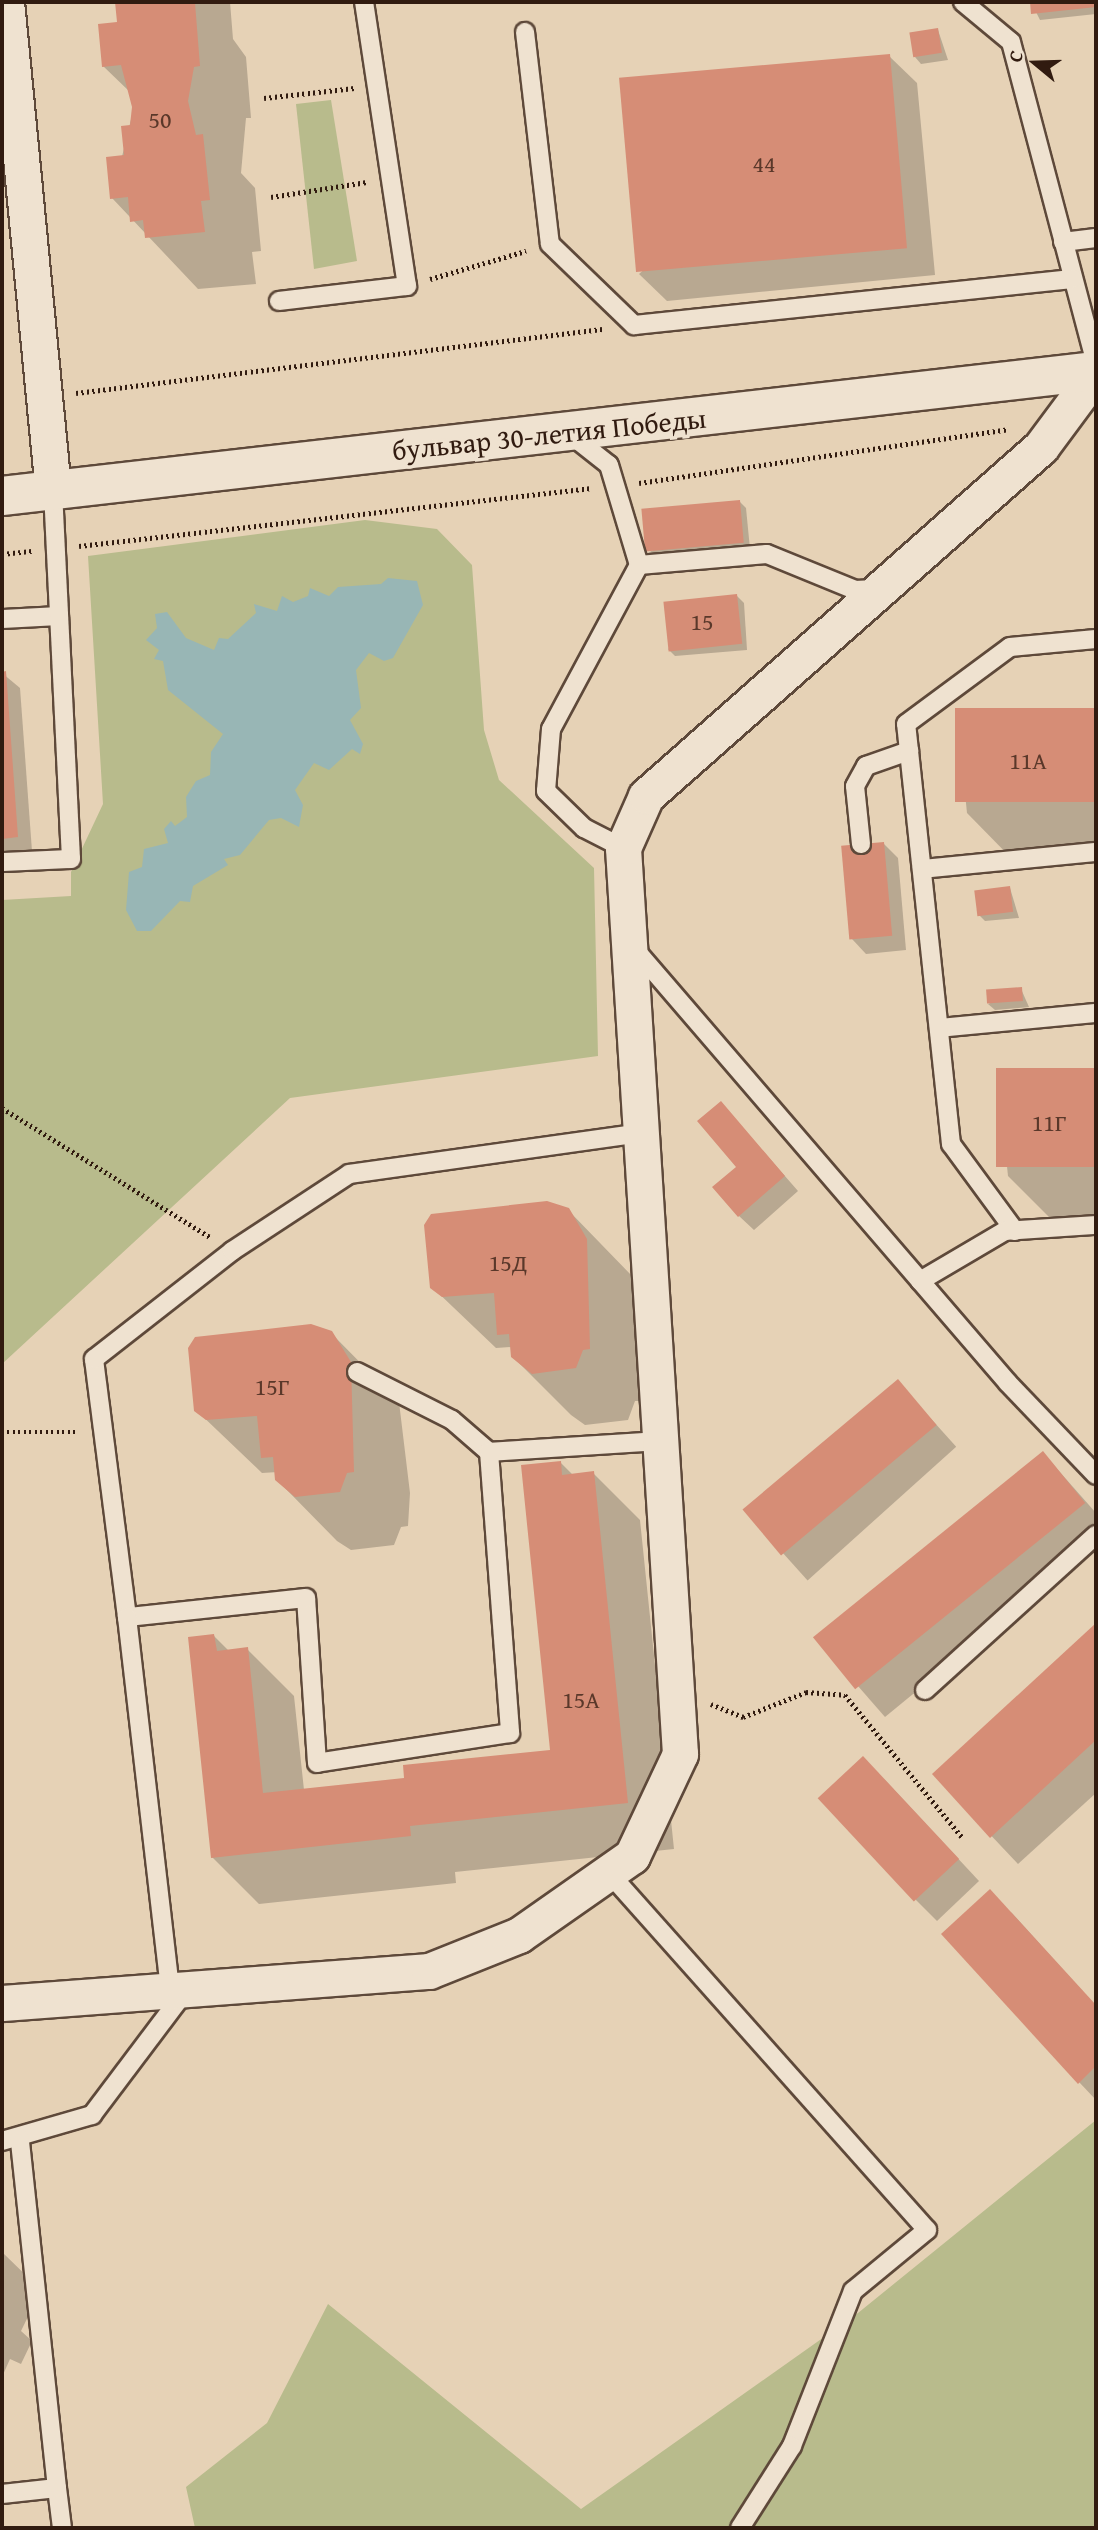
<!DOCTYPE html>
<meta charset="utf-8">
<style>
body{margin:0}
#map{position:relative;width:1098px;height:2530px;overflow:hidden;background:#e6d2b6;font-family:"Gentium Book Plus",serif}
div>[style]{position:absolute}
[style*='--x']{left:calc(var(--x)*1px);top:calc(var(--y)*1px);width:calc(var(--w)*1px);rotate:calc(var(--a)*1deg)}
.green>*{inset:0;background:#b8bb8c}
.water>*{inset:0;background:#98b6b5}
.shadow>*{inset:0;background:#0003;transform-origin:0 0}
.building>*{inset:0;background:#d68d76;transform-origin:0 0}
.path>*{height:4.5px;margin-top:-2.25px;transform-origin:0;background:repeating-linear-gradient(90deg,#311b10 0 2px,transparent 0 5.5px)}
.roads{filter:drop-shadow(2px 0 #5e493a) drop-shadow(-2px 0 #5e493a) drop-shadow(0 2px #5e493a) drop-shadow(0 -2px #5e493a)}
.lane>*{height:18px;margin:-9px;padding:0 9px;transform-origin:9px;border-radius:9px;background:#efe2d0}
.street>*{height:35px;margin:-17.5px;padding:0 17.5px;transform-origin:17.5px;border-radius:17.5px;background:#efe2d0}
.secondary>*{height:38px;margin:-19px;padding:0 19px;transform-origin:19px;border-radius:19px;background:#efe2d0}
span{translate:-50% -50%;white-space:nowrap;text-align:center;line-height:1.15;-webkit-text-stroke:7px #efe2d0;paint-order:stroke}
.number-label{font-size:24px;color:#5a382a}
.number-label span{-webkit-text-stroke-width:0}
.street-label{font-size:28px;color:#311b10}
.frame{position:absolute;inset:0;border:4px solid #311b10;pointer-events:none}
.north{position:absolute;left:1000px;top:28px;width:70px;height:70px;-webkit-text-stroke:5px #efe2d0;paint-order:stroke;rotate:289deg;font-size:19px;font-weight:700;line-height:28px;text-align:center;color:#311b10}
.north::after{content:'';display:block;margin:auto;width:24px;height:32px;background:#311b10;clip-path:polygon(50% 0,100% 100%,50% 72%,0 100%)}
</style>
<div id="map">
<div class="green">
<i style="clip-path:polygon(331px 100px,357px 261px,314px 269px,296px 104px)"></i>
<i style="clip-path:polygon(365px 520px,437px 529px,472px 565px,484px 730px,499px 780px,594px 868px,598px 1056px,290px 1098px,2px 1364px,2px 900px,71px 896px,71px 872px,103px 804px,88px 556px)"></i>
<i style="clip-path:polygon(1096px 2120px,1096px 2528px,195px 2528px,186px 2487px,267px 2423px,328px 2304px,581px 2509px,858px 2313px)"></i>
</div>
<div class="water">
<i style="clip-path:polygon(388px 578px,417px 581px,423px 605px,393px 658px,384px 661px,369px 653px,356px 670px,361px 708px,350px 720px,363px 744px,360px 754px,352px 749px,329px 770px,314px 763px,295px 790px,303px 805px,299px 827px,281px 818px,269px 820px,240px 855px,224px 859px,228px 865px,193px 886px,190px 902px,180px 901px,151px 931px,137px 931px,126px 910px,129px 872px,142px 867px,144px 849px,168px 843px,164px 829px,171px 821px,175px 826px,187px 817px,186px 797px,196px 781px,210px 775px,211px 752px,223px 734px,168px 690px,163px 661px,154px 659px,159px 650px,146px 640px,157px 628px,155px 614px,167px 612px,186px 638px,214px 650px,219px 638px,228px 639px,256px 613px,254px 604px,277px 611px,282px 596px,293px 602px,308px 596px,310px 588px,329px 596px,338px 587px,381px 584px)"></i>
</div>
<div class="shadow">
<i style="clip-path:polygon(117px 2px,230px 2px,233px 39px,246px 57px,251px 118px,246px 118px,241px 173px,255px 188px,261px 251px,252px 252px,256px 284px,198px 289px,112px 198px,134px 107px,131px 93px,103px 66px,119px 23px)"></i>
<i style="clip-path:polygon(1031px 2px,1096px 2px,1096px 14px,1040px 20px)"></i>
<i style="clip-path:polygon(938px 30px,948px 60px,921px 64px,915px 57px)"></i>
<i style="clip-path:polygon(889px 56px,917px 83px,935px 275px,667px 301px,639px 274px)"></i>
<i style="clip-path:polygon(739px 501px,746px 508px,750px 549px,655px 560px,648px 553px)"></i>
<i style="clip-path:polygon(737px 596px,744px 603px,747px 650px,675px 656px,668px 649px)"></i>
<i style="clip-path:polygon(2px 673px,20px 688px,32px 851px,2px 853px)"></i>
<i style="clip-path:polygon(1096px 709px,1096px 861px,1021px 868px,967px 813px,958px 723px)"></i>
<i style="clip-path:polygon(883px 843px,898px 858px,906px 950px,866px 954px,852px 939px)"></i>
<i style="clip-path:polygon(1010px 888px,1019px 918px,985px 921px,978px 914px)"></i>
<i style="clip-path:polygon(1021px 989px,1029px 1007px,995px 1010px,988px 1004px)"></i>
<i style="clip-path:polygon(1096px 1070px,1096px 1227px,1062px 1230px,1008px 1176px,998px 1080px)"></i>
<i style="clip-path:polygon(721px 1103px,798px 1191px,754px 1230px,739px 1216px,738px 1167px)"></i>
<i style="clip-path:polygon(568px 1210px,633px 1277px,642px 1401px,635px 1401px,628px 1420px,585px 1425px,571px 1415px,519px 1363px,511px 1347px,496px 1348px,432px 1287px)"></i>
<i style="clip-path:polygon(331px 1333px,399px 1402px,410px 1493px,408px 1526px,401px 1527px,394px 1545px,351px 1550px,337px 1541px,283px 1486px,278px 1472px,262px 1473px,196px 1410px)"></i>
<i style="left:898px;top:1382px;width:87px;height:200px;rotate:48deg"></i>
<i style="clip-path:polygon(1043px 1453px,1096px 1513px,1096px 1544px,885px 1717px,816px 1638px)"></i>
<i style="clip-path:polygon(560px 1462px,573px 1475px,593px 1473px,640px 1520px,674px 1849px,455px 1872px,456px 1883px,259px 1904px,212px 1857px,214px 1636px,229px 1651px,247px 1649px,294px 1696px,304px 1790px,406px 1780px,552px 1751px)"></i>
<i style="clip-path:polygon(1096px 1626px,1096px 1793px,1018px 1864px,934px 1775px)"></i>
<i style="clip-path:polygon(884px 1779px,979px 1881px,937px 1921px,916px 1900px)"></i>
<i style="clip-path:polygon(1011px 1912px,1096px 2006px,1096px 2100px,1079px 2082px)"></i>
<i style="clip-path:polygon(2px 2252px,41px 2290px,21px 2331px,32px 2341px,21px 2364px,10px 2359px,2px 2377px)"></i>
</div>
<div class="building">
<i style="clip-path:polygon(115px 2px,195px 3px,200px 66px,194px 67px,188px 101px,196px 135px,203px 134px,210px 200px,201px 201px,205px 232px,145px 238px,143px 220px,130px 222px,128px 197px,110px 199px,106px 157px,124px 155px,121px 126px,130px 125px,132px 107px,121px 65px,102px 67px,98px 24px,117px 22px)"></i>
<i style="clip-path:polygon(1030px 2px,1096px 2px,1096px 7px,1031px 14px)"></i>
<i style="left:938px;top:28px;width:25px;height:29px;rotate:81deg"></i>
<i style="left:890px;top:54px;width:195px;height:272px;rotate:85deg"></i>
<i style="left:740px;top:500px;width:43px;height:99px;rotate:85deg"></i>
<i style="left:737px;top:594px;width:50px;height:74px;rotate:84deg"></i>
<i style="clip-path:polygon(6px 671px,18px 837px,2px 839px,2px 672px)"></i>
<i style="left:1096px;top:708px;width:94px;height:141px;rotate:90deg"></i>
<i style="left:884px;top:842px;width:94px;height:43px;rotate:85deg"></i>
<i style="left:1010px;top:886px;width:26px;height:36px;rotate:83deg"></i>
<i style="left:1022px;top:987px;width:14px;height:36px;rotate:86deg"></i>
<i style="left:1096px;top:1068px;width:99px;height:100px;rotate:90deg"></i>
<i style="clip-path:polygon(721px 1101px,785px 1176px,738px 1217px,712px 1187px,736px 1167px,697px 1121px)"></i>
<i style="clip-path:polygon(547px 1201px,569px 1208px,587px 1239px,590px 1349px,583px 1350px,576px 1368px,532px 1374px,511px 1357px,509px 1334px,497px 1335px,494px 1293px,442px 1297px,430px 1288px,424px 1225px,431px 1214px)"></i>
<i style="clip-path:polygon(311px 1324px,332px 1331px,351px 1362px,354px 1472px,347px 1473px,340px 1492px,295px 1497px,275px 1480px,273px 1457px,261px 1458px,257px 1416px,206px 1420px,194px 1411px,188px 1348px,195px 1337px)"></i>
<i style="left:898px;top:1379px;width:60px;height:203px;rotate:50deg"></i>
<i style="left:1043px;top:1451px;width:67px;height:296px;rotate:51deg"></i>
<i style="clip-path:polygon(561px 1461px,562px 1475px,594px 1471px,628px 1803px,410px 1826px,411px 1836px,211px 1858px,188px 1637px,214px 1634px,217px 1651px,248px 1647px,263px 1793px,404px 1778px,403px 1765px,550px 1750px,521px 1465px)"></i>
<i style="clip-path:polygon(1096px 1623px,1096px 1740px,990px 1838px,932px 1774px)"></i>
<i style="left:863px;top:1756px;width:141px;height:62px;rotate:47deg"></i>
<i style="clip-path:polygon(990px 1889px,1096px 2005px,1096px 2066px,1078px 2084px,941px 1934px)"></i>
</div>
<div class="path">
<i style="--x:264;--y:98;--w:91;--a:-6.3"></i>
<i style="--x:271;--y:197;--w:97;--a:-8.9"></i>
<i style="--x:430;--y:279;--w:100;--a:-16.3"></i>
<i style="--x:76;--y:393;--w:530;--a:-6.94"></i>
<i style="--x:639;--y:483;--w:373;--a:-8.3"></i>
<i style="--x:79;--y:546;--w:516;--a:-6.45"></i>
<i style="--x:2;--y:554;--w:30;--a:-6"></i>
<i style="--x:2;--y:1108;--w:245;--a:31.8"></i>
<i style="--x:2;--y:1432;--w:76;--a:0"></i>
<i style="--x:711;--y:1704;--w:35;--a:22"></i>
<i style="--x:743;--y:1717;--w:68;--a:-21.6"></i>
<i style="--x:806;--y:1692;--w:39;--a:4"></i>
<i style="--x:845;--y:1695;--w:185;--a:50.5"></i>
</div>
<div class="roads">
<div class="lane">
<i style="--x:963;--y:2;--w:62;--a:39.8"></i>
<i style="--x:1011;--y:42;--w:332;--a:75.2"></i>
<i style="--x:525;--y:32;--w:213;--a:83.3"></i>
<i style="--x:550;--y:244;--w:117;--a:44"></i>
<i style="--x:634;--y:325;--w:441;--a:-6"></i>
<i style="--x:1063;--y:242;--w:33;--a:-7"></i>
<i style="--x:279;--y:301;--w:129;--a:-6.7"></i>
<i style="--x:407;--y:286;--w:287;--a:-98.6"></i>
<i style="--x:571;--y:435;--w:48;--a:38.3"></i>
<i style="--x:609;--y:465;--w:104;--a:73.3"></i>
<i style="--x:639;--y:565;--w:186;--a:118.2"></i>
<i style="--x:551;--y:729;--w:62;--a:94.6"></i>
<i style="--x:546;--y:791;--w:53;--a:44.2"></i>
<i style="--x:584;--y:828;--w:44;--a:27.1"></i>
<i style="--x:639;--y:565;--w:128;--a:-4.9"></i>
<i style="--x:767;--y:554;--w:95;--a:22.2"></i>
<i style="--x:855;--y:590;--w:21;--a:-3"></i>
<i style="--x:2;--y:619;--w:57;--a:-3"></i>
<i style="--x:861;--y:844;--w:58;--a:-95.9"></i>
<i style="--x:855;--y:786;--w:23;--a:-61"></i>
<i style="--x:866;--y:766;--w:46;--a:-19.2"></i>
<i style="--x:2;--y:862;--w:69;--a:-2.5"></i>
<i style="--x:71;--y:859;--w:370;--a:-92.8"></i>
<i style="--x:922;--y:869;--w:175;--a:-5.6"></i>
<i style="--x:633;--y:947;--w:575;--a:49.3"></i>
<i style="--x:1008;--y:1383;--w:127;--a:46.3"></i>
<i style="--x:939;--y:1028;--w:158;--a:-5.5"></i>
<i style="--x:1015;--y:1231;--w:108;--a:-126.3"></i>
<i style="--x:951;--y:1144;--w:422;--a:-96.1"></i>
<i style="--x:906;--y:724;--w:129;--a:-36.5"></i>
<i style="--x:1010;--y:647;--w:86;--a:-5.3"></i>
<i style="--x:920;--y:1281;--w:99;--a:-30.5"></i>
<i style="--x:1005;--y:1231;--w:91;--a:-3.8"></i>
<i style="--x:357;--y:1372;--w:106;--a:26.8"></i>
<i style="--x:452;--y:1420;--w:49;--a:40.9"></i>
<i style="--x:489;--y:1452;--w:282;--a:85.7"></i>
<i style="--x:510;--y:1733;--w:195;--a:171.2"></i>
<i style="--x:317;--y:1763;--w:165;--a:-93.8"></i>
<i style="--x:306;--y:1598;--w:180;--a:173.9"></i>
<i style="--x:127;--y:1617;--w:260;--a:-97.3"></i>
<i style="--x:94;--y:1359;--w:175;--a:-38"></i>
<i style="--x:232;--y:1251;--w:140;--a:-33.3"></i>
<i style="--x:349;--y:1174;--w:296;--a:-8"></i>
<i style="--x:489;--y:1452;--w:170;--a:-3.7"></i>
<i style="--x:127;--y:1617;--w:372;--a:83.4"></i>
<i style="--x:925;--y:1690;--w:231;--a:-42.2"></i>
<i style="--x:609;--y:1873;--w:478;--a:48.3"></i>
<i style="--x:927;--y:2230;--w:96;--a:140.5"></i>
<i style="--x:853;--y:2291;--w:167;--a:111.5"></i>
<i style="--x:792;--y:2446;--w:97;--a:122.4"></i>
<i style="--x:2;--y:2141;--w:94;--a:-16.1"></i>
<i style="--x:92;--y:2115;--w:158;--a:-53"></i>
<i style="--x:57;--y:2488;--w:40;--a:82.9"></i>
<i style="--x:2;--y:2494;--w:55;--a:-6.2"></i>
<i style="--x:57;--y:2488;--w:351;--a:-96.1"></i>
</div>
<div class="street">
<i style="--x:6;--y:2;--w:489;--a:84.5"></i>
<i style="--x:2;--y:2003;--w:428;--a:-4.3"></i>
<i style="--x:429;--y:1971;--w:97;--a:-21.8"></i>
<i style="--x:519;--y:1935;--w:138;--a:-35"></i>
<i style="--x:632;--y:1856;--w:113;--a:-64.8"></i>
<i style="--x:680;--y:1754;--w:908;--a:-93.6"></i>
<i style="--x:623;--y:848;--w:57;--a:-66.1"></i>
<i style="--x:646;--y:796;--w:527;--a:-41.46"></i>
<i style="--x:1041;--y:447;--w:92;--a:-53.4"></i>
</div>
<div class="secondary">
<i style="--x:2;--y:496;--w:1101;--a:-6.52"></i>
</div>
</div>
<div class="number-label">
<span style="left:160px;top:120px">50</span>
<span style="left:764px;top:164px">44</span>
<span style="left:702px;top:622px">15</span>
<span style="left:1028px;top:761px">11А</span>
<span style="left:1049px;top:1123px">11Г</span>
<span style="left:508px;top:1263px">15Д</span>
<span style="left:272px;top:1387px">15Г</span>
<span style="left:581px;top:1700px">15А</span>
</div>
<div class="street-label">
<span style="left:549px;top:434px;rotate:-6deg">бульвар 30-летия Победы</span>
</div>
<div class="frame"></div>
<div class="north">С</div>
</div>
